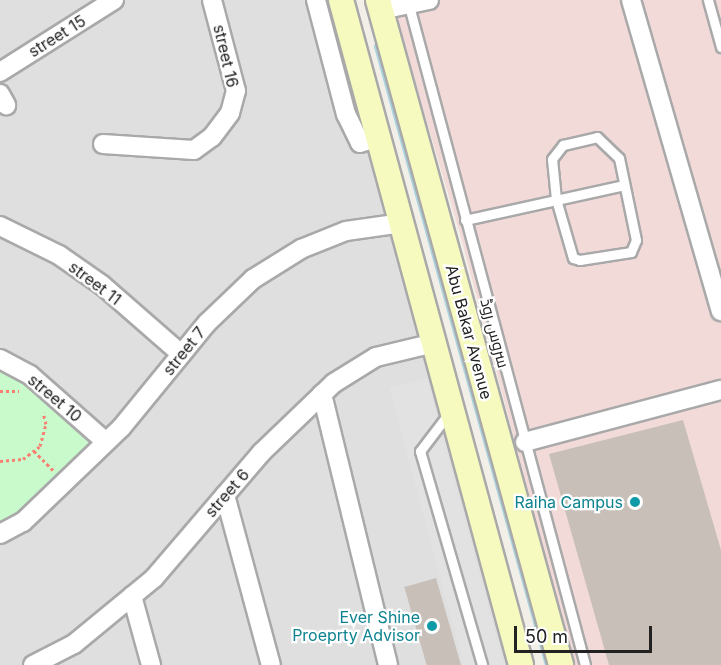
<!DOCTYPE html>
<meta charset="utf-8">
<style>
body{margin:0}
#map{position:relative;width:721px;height:665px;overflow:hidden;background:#f2efe9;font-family:Inter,Cairo,sans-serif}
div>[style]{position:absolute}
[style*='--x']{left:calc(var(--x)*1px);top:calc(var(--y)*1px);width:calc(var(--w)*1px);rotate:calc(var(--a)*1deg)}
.residential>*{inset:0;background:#e0dfdf}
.commercial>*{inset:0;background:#f2dad9}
.park>*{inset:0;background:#c8facc}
.parking>*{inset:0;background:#e2e2e2;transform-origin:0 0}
.stream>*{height:5px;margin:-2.5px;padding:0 2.5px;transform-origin:2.5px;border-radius:2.5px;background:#aad3df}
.building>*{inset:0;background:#c7bfb8;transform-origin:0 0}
.path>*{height:3px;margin-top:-1.5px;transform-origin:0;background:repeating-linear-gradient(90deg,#fa8072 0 3px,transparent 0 6px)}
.roads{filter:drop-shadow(2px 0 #a9a9a9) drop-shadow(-2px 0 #a9a9a9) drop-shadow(0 2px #a9a9a9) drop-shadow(0 -2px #a9a9a9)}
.service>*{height:9px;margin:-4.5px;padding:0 4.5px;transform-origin:4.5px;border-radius:4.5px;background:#fff}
.minor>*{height:18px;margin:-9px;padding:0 9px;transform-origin:9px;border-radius:9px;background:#fff}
.secondary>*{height:24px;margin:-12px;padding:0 12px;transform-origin:12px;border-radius:12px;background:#f7fabf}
.dots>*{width:16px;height:16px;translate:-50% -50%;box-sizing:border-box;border:3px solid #fff;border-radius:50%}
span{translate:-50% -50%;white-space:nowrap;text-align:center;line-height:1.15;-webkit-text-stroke:4.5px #fff;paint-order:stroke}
.street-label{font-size:16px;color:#222}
.culture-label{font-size:16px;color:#0d838f}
.right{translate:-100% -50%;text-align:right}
.scale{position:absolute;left:514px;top:626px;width:138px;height:27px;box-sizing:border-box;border:3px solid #222;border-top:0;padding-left:8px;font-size:18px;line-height:21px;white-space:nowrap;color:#222;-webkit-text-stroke:4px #fff;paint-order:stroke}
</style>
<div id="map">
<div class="residential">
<i style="clip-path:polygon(0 0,338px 0,521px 665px,0 665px)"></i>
</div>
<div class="commercial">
<i style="clip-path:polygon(391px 0,721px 0,721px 665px,574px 665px,460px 234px)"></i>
</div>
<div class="park">
<i style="clip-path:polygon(0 366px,96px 442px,31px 507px,0 526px)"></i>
</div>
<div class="parking">
<i style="left:427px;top:378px;width:297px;height:39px;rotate:75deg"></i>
</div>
<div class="stream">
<i style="--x:376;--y:46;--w:642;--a:74.56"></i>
</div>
<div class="building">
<i style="clip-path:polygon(683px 420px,721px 550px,721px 665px,609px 665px,549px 454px)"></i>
<i style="left:436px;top:578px;width:91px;height:33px;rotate:74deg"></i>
</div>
<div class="path">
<i style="--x:0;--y:391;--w:19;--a:0"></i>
<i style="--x:34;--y:451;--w:27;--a:45"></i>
<i style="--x:0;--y:461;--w:23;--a:-5"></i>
<i style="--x:23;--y:459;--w:21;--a:-37"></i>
<i style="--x:40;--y:446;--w:23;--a:-75"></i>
<i style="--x:46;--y:424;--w:12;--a:-104"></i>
</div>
<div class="roads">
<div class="service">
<i style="--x:708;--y:0;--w:49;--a:74.5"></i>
<i style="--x:408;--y:2;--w:686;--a:75.05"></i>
<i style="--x:597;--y:137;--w:30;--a:44"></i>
<i style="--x:619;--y:158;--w:84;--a:78.3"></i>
<i style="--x:636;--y:240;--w:13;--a:113"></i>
<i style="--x:631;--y:252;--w:52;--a:171.1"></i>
<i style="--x:580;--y:260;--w:7;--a:-164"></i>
<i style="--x:573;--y:258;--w:61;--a:-106.1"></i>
<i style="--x:556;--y:199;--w:40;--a:-95.7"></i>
<i style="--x:552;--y:159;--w:18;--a:-52"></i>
<i style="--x:563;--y:145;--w:35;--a:-13"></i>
<i style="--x:465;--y:220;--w:163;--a:-12.4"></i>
<i style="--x:449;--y:413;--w:48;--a:127.3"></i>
<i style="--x:420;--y:451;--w:223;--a:73.8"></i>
</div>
<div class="minor">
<i style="--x:316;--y:0;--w:118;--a:75.3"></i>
<i style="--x:346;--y:114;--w:32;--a:64"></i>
<i style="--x:360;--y:143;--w:19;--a:-18"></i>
<i style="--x:631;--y:0;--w:324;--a:73.9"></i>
<i style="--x:381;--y:10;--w:49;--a:-11.8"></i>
<i style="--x:0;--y:72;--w:135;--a:-32.3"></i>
<i style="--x:0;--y:94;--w:13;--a:61"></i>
<i style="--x:103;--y:144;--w:91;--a:3.8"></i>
<i style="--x:194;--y:150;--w:22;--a:-36"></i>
<i style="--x:212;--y:137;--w:30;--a:-53"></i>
<i style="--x:230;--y:113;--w:23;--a:-75"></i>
<i style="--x:236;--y:91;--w:94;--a:-104.8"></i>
<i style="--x:0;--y:226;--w:66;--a:26.2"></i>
<i style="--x:59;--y:255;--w:52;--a:34.9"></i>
<i style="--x:102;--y:285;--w:105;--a:41.1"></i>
<i style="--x:0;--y:359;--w:34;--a:28"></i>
<i style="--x:30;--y:375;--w:101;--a:41.4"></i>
<i style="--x:322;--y:394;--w:279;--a:76.3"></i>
<i style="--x:525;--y:442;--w:203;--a:-14.9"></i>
<i style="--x:225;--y:495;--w:176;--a:74.9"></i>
<i style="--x:0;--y:534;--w:26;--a:-28"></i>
<i style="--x:23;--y:522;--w:136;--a:-43.8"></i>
<i style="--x:121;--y:428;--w:136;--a:-50.7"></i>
<i style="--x:207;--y:323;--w:64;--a:-43.7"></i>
<i style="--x:253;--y:279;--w:57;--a:-32"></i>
<i style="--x:301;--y:249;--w:48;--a:-21.8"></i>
<i style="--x:346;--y:231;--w:57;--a:-8.1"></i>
<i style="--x:132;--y:596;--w:72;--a:74.6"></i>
<i style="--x:33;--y:665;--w:46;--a:-27.1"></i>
<i style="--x:74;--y:644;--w:104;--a:-39.5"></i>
<i style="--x:154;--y:578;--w:165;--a:-49.4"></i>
<i style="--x:261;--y:453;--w:101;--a:-43.8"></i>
<i style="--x:334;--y:383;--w:49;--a:-31.8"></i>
<i style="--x:376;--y:357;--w:60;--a:-13.6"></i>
</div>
<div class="secondary">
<i style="--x:341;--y:0;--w:689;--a:74.85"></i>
<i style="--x:378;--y:0;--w:690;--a:74.61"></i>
</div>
</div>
<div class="dots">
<i style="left:635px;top:502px;background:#0f9aa8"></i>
<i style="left:432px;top:626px;background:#0f9aa8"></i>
</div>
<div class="street-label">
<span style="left:57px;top:36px;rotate:-32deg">street 15</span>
<span style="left:226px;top:56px;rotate:77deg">street 16</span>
<span style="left:95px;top:283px;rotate:37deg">street 11</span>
<span style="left:469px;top:332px;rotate:75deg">Abu Bakar Avenue</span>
<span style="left:495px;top:333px;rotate:75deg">سروس روڈ</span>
<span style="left:184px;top:351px;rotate:-51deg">street 7</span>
<span style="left:55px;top:398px;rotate:40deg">street 10</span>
<span style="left:227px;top:493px;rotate:-49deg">street 6</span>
</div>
<div class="culture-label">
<span class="right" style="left:623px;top:502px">Raiha Campus</span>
<span class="right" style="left:420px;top:626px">Ever Shine<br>Proeprty Advisor</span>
</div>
<div class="scale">50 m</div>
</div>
